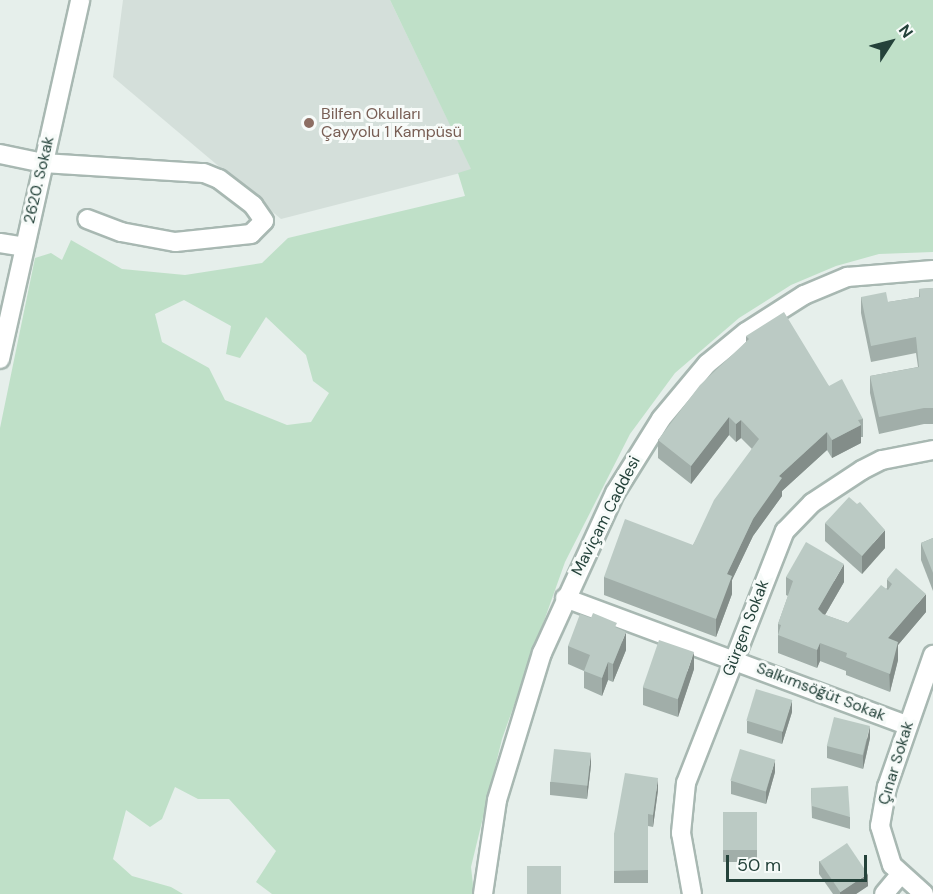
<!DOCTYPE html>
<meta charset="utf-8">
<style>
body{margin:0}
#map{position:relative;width:933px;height:894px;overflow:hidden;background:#e6efeb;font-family:"DM Sans",sans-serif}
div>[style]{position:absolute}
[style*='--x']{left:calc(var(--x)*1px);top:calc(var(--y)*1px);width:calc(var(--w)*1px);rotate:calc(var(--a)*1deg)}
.built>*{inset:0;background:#d4dfda}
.green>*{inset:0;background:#bfe0c8}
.roads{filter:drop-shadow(2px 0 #a8b8b2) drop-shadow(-2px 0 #a8b8b2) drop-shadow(0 2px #a8b8b2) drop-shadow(0 -2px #a8b8b2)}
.street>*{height:18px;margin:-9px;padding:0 9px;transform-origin:9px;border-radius:9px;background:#fff}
.wall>*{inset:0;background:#a1aea9;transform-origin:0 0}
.shaded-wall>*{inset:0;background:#838d89}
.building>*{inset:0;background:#bbcac4;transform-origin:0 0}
.dots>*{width:16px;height:16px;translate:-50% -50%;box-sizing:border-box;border:3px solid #f7fbf9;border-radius:50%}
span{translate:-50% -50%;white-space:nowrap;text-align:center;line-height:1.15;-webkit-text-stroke:6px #f7fbf9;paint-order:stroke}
.education-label{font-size:16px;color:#785e54}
.left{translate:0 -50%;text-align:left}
.street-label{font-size:16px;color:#24423a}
.north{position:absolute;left:861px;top:12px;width:60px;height:60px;-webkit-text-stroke:4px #f7fbf9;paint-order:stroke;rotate:54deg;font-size:16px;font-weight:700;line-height:24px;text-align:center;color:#24423a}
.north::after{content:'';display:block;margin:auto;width:21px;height:27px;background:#24423a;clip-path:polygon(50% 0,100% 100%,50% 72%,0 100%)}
.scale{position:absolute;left:726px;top:855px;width:141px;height:27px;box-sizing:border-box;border:3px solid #24423a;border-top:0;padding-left:8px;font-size:18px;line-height:21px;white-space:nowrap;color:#24423a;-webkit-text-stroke:4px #f7fbf9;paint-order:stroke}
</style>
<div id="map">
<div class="built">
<i style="clip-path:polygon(123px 0,390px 0,472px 170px,281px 219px,113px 77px)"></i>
</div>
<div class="green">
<i style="clip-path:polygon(evenodd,390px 0,933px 0,933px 252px,879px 254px,836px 266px,791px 285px,739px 318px,675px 373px,630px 434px,565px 562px,502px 739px,471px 867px,474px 894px,272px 894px,256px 882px,276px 851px,229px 799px,198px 799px,175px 787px,162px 819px,150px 827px,126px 810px,113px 859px,132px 876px,171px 887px,183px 894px,0 894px,0 428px,35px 258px,51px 253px,62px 260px,71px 240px,122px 269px,185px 275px,262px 263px,288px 238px,465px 196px,458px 173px,471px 169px,390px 0,184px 300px,231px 326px,226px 354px,240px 358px,266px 317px,306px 355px,313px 381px,329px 393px,311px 422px,287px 425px,225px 400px,209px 368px,162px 342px,155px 314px,184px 300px)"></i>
</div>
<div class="roads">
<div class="street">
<i style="--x:0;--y:154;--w:44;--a:11.8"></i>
<i style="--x:43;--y:163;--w:161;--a:3.6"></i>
<i style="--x:204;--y:173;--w:16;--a:22"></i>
<i style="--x:219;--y:179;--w:43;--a:37.4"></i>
<i style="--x:253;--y:205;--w:19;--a:55"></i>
<i style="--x:264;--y:221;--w:18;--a:135"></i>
<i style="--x:251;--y:234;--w:76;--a:174"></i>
<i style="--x:175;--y:242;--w:55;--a:-169.5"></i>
<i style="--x:121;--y:232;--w:36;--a:-159"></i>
<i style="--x:0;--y:243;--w:24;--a:9"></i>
<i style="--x:0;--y:359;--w:368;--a:-77.4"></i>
<i style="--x:565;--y:598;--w:365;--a:20.4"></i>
<i style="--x:483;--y:894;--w:95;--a:-81.5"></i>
<i style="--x:497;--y:800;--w:154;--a:-73"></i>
<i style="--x:542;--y:653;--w:176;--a:-65.5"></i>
<i style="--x:615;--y:493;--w:87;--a:-58.1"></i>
<i style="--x:661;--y:419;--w:72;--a:-50.1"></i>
<i style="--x:707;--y:364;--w:50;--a:-39.4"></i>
<i style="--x:746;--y:332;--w:69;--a:-32.5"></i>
<i style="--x:804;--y:295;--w:47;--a:-22.7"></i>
<i style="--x:847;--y:277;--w:86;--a:-4.7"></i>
<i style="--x:692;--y:894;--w:62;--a:-100.2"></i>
<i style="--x:681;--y:833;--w:50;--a:-84.3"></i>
<i style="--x:686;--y:783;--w:271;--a:-68.6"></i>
<i style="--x:785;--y:531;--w:39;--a:-46"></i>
<i style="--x:812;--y:503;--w:60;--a:-33.4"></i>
<i style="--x:862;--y:470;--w:22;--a:-27"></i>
<i style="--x:882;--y:460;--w:52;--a:-11.1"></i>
<i style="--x:884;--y:894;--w:23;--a:-50"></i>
<i style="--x:924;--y:894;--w:43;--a:-137.8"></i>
<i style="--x:892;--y:865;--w:41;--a:-107.1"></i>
<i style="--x:880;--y:826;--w:40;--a:-80"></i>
<i style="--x:887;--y:787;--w:140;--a:-70.8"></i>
</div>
</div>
<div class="wall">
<i style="clip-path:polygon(933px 288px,933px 424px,924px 424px,879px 434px,870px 393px,870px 376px,918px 367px,916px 353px,871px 362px,861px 313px,861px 297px,888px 302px,919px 297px,919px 289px)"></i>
<i style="clip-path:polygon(746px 336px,829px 386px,863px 419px,863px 437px,861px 437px,861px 443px,832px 458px,827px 450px,782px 491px,782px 496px,753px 536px,732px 580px,732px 594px,716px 637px,604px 595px,604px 577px,693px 545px,752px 449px,741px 438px,736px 442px,729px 435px,691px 484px,658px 458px,658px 440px,746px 342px)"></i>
<i style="clip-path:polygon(825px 523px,885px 548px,862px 574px,825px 541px)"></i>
<i style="clip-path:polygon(933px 538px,933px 591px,921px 560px,921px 543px)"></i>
<i style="clip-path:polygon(786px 577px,844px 582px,825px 615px,848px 623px,887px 588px,887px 579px,926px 612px,898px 645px,898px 660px,890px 692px,846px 675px,846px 671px,820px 661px,817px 668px,778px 653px,778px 624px,788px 596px,786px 595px)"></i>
<i style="clip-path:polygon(617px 628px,626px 650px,613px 682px,608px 680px,602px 696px,584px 688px,584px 671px,568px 664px,568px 646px)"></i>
<i style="clip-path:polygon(694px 669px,678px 717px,643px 705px,643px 687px)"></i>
<i style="clip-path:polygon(792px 712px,782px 744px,747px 733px,747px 721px)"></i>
<i style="clip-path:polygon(870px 738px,863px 769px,827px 758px,827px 746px)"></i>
<i style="clip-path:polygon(591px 765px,587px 799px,550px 795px,550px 782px)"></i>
<i style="clip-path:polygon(775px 772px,766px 804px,731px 794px,731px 781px)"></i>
<i style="clip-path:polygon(811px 788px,850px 817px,850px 829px,812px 818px)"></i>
<i style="clip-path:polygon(658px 790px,653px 827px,648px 826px,648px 883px,614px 883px,614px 834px)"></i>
<i style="left:757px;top:812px;width:50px;height:34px;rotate:90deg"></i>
<i style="clip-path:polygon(819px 861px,868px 886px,856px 894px,833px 894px,819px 874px)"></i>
</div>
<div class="shaded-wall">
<i style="clip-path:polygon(729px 417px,729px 435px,691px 484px,691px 466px)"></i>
<i style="clip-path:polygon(741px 420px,741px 438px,736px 442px,736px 424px)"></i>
<i style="clip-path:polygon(861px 425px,861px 443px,832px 458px,832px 440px)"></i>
<i style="clip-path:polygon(827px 432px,827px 450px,782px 491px,782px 496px,753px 536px,732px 580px,732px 594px,716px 637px,716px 619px,727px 574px,753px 519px,779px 476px)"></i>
<i style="clip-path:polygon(885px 530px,885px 548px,862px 574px,862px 556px)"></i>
<i style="clip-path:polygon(844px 564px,844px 582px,818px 627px,818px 609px)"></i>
<i style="clip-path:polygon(926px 594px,926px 612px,898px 645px,898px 660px,890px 692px,888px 638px)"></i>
<i style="clip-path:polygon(626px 632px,626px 650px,613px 682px,613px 664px)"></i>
<i style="clip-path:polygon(820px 643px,820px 661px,817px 668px,817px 650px)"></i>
<i style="clip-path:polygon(694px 652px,694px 669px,678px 717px,678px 699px)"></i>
<i style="clip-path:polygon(608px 662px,608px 680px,602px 696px,602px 678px)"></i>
<i style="clip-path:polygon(792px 700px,792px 712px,782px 744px,782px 732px)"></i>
<i style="clip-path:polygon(870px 726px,870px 738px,863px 769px,863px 757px)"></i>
<i style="clip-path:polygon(591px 753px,591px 765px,587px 799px,587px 787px)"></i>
<i style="clip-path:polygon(775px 760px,775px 772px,766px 804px,766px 792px)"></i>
<i style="clip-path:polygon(658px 778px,658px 790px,653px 827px,653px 815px)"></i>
<i style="clip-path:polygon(868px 874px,868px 886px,856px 894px,840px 894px,840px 892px)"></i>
</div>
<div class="building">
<i style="clip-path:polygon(933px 288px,933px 408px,924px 408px,879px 417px,870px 376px,919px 367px,916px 337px,871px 346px,861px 297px,886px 292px,888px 302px,920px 297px,919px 289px)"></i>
<i style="clip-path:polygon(784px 312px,829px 386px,842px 379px,863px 419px,858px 420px,861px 425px,832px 440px,827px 432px,779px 476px,782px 478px,753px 519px,727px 574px,732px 576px,716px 619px,604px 577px,625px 519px,693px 545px,714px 500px,759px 439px,741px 420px,736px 424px,729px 417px,691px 466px,658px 440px,700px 385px,749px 339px,746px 336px)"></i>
<i style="clip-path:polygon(849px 497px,857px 504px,860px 502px,885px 530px,862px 556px,825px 523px)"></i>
<i style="clip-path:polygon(933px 538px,933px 573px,921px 543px)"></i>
<i style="clip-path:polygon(806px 542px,844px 564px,818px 609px,823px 614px,848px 623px,881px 585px,888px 590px,892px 584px,887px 579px,896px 568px,926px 594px,888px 638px,898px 642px,890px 674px,846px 657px,847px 653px,820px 643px,817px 650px,778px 635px,781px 625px,778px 624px,793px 581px,786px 577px)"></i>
<i style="clip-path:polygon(593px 613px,617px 623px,615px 627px,626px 632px,613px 664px,608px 662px,602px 678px,584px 671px,590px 655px,568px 646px,580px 614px,591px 618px)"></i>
<i style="left:659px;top:640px;width:37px;height:50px;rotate:19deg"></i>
<i style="left:756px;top:689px;width:38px;height:33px;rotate:17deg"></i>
<i style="left:834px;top:717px;width:37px;height:30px;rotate:14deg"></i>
<i style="left:554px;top:749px;width:37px;height:33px;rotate:6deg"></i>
<i style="left:740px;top:749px;width:37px;height:33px;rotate:17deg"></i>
<i style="clip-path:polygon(625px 773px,658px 778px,653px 815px,648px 814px,648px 870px,614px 871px,614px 834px)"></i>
<i style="clip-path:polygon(848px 786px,850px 817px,812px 806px,811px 788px)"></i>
<i style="left:757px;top:812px;width:38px;height:34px;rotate:90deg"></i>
<i style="left:847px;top:843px;width:37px;height:33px;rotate:56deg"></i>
<i style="left:527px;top:866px;width:34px;height:28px"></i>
</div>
<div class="dots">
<i style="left:309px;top:123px;background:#8d6e63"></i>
</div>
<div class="education-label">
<span class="left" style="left:321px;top:123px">Bilfen Okulları<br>Çayyolu 1 Kampüsü</span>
</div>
<div class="street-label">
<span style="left:39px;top:180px;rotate:-77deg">2620. Sokak</span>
<span style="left:606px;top:516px;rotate:-63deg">Maviçam Caddesi</span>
<span style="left:746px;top:628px;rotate:-69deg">Gürgen Sokak</span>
<span style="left:821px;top:692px;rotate:21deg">Salkımsöğüt Sokak</span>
<span style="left:896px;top:763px;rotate:-73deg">Çınar Sokak</span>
</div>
<div class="north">N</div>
<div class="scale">50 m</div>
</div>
